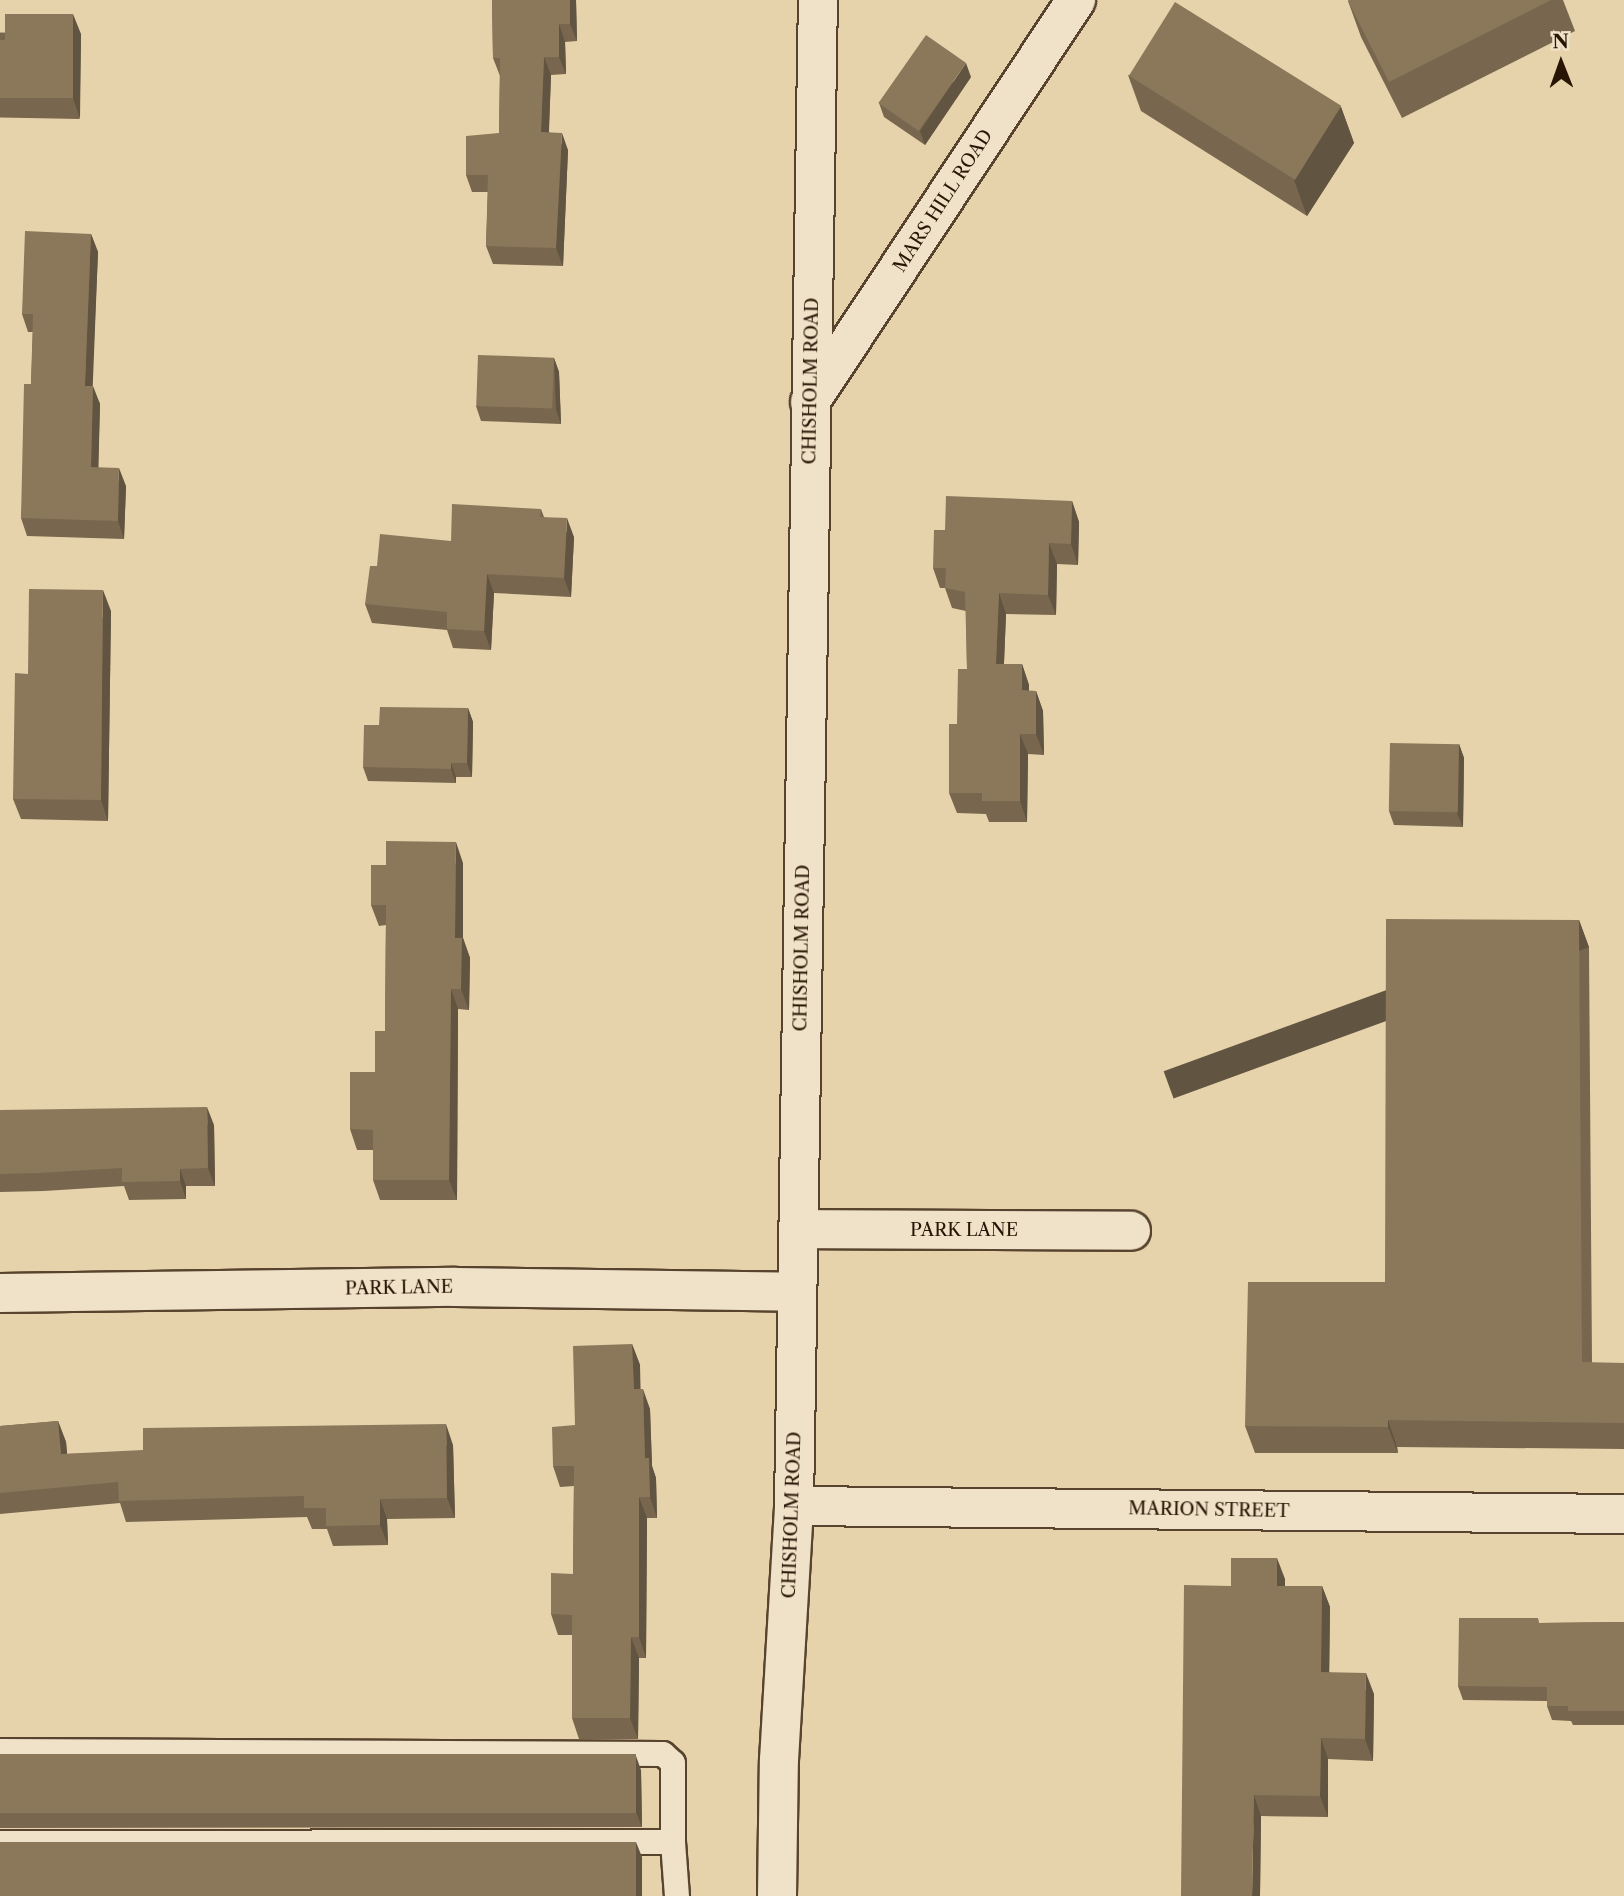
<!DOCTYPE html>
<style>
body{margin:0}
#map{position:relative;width:1624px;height:1896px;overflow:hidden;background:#e7d3ab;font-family:"Libre Caslon Text",serif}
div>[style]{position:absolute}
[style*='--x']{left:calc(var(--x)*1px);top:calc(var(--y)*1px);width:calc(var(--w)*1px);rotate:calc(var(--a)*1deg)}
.roads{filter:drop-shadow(2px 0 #58442e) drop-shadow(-2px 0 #58442e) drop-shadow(0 2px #58442e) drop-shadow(0 -2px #58442e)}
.service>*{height:24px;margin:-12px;padding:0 12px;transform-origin:12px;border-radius:12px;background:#efe2c8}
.minor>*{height:38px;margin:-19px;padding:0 19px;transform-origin:19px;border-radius:19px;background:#efe2c8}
.tertiary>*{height:38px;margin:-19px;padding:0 19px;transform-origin:19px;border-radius:19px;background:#efe2c8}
.secondary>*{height:38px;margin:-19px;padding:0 19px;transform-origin:19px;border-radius:19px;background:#efe2c8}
.wall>*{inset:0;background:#78674e;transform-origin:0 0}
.shaded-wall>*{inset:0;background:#615440;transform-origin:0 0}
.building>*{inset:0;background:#8b785b;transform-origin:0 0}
span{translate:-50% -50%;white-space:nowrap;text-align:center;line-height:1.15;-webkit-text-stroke:5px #efe2c8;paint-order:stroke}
.street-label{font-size:18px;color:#281505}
.north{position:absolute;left:1526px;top:28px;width:70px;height:70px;-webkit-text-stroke:5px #efe2c8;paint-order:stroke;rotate:359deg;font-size:19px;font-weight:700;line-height:28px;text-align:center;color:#281505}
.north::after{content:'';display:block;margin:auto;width:24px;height:32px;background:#281505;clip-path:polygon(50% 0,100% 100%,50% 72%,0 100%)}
</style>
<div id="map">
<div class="roads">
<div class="service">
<i style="--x:0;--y:1751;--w:663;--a:0.26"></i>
<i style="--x:663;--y:1754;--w:13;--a:42"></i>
<i style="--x:673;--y:1763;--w:79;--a:90"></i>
<i style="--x:0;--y:1843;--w:673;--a:-0.09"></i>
<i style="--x:673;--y:1842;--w:54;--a:85.8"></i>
</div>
<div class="minor">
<i style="--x:798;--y:1229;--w:333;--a:0.3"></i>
<i style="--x:0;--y:1293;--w:455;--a:-0.8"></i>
<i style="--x:455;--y:1287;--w:342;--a:0.8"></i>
<i style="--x:794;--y:1506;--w:830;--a:0.55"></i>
</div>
<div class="tertiary">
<i style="--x:810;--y:402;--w:482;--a:-56.5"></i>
</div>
<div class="secondary">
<i style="--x:777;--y:1896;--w:136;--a:-89.2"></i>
<i style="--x:779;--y:1760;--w:254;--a:-86.6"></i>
<i style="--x:794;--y:1506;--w:1506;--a:-89.09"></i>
</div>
</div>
<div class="wall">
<i style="clip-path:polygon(492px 0,576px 0,577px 41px,565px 42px,566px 74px,551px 75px,549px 132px,568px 150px,563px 266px,493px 264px,486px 246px,488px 192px,472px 192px,466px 175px,499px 133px,500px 76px,493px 58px)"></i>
<i style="clip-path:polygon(1349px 0,1563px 0,1575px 31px,1402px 118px,1361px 37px,1348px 1px)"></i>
<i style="left:81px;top:34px;width:85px;height:81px;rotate:91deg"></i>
<i style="clip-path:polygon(1128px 75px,1341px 107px,1354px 143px,1307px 216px,1141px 111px)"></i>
<i style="clip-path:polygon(971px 77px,925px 145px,884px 117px,879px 103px)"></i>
<i style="clip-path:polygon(91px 234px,98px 252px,92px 386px,100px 404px,98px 467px,126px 486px,124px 539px,27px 536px,21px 518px,31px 384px,33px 332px,28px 332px,22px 314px)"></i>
<i style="clip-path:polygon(554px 358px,559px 372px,561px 424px,481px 421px,476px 406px)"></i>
<i style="clip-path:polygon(1072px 501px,1079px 522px,1078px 565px,1057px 564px,1056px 615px,1006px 614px,1004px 664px,1022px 664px,1029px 685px,1029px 691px,1036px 691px,1043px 711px,1044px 755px,1028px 754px,1027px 822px,989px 822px,986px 814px,957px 813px,949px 793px,957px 724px,967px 669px,966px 611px,952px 608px,945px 588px,940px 588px,933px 568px,945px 530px)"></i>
<i style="clip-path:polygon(541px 509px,544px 517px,574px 537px,571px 597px,494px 593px,491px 650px,453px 648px,447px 630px,372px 623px,365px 604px,451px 541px)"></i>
<i style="clip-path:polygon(111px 611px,108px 821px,21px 819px,13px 799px,28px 674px)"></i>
<i style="clip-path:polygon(468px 708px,473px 722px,472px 777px,456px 777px,456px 783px,368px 781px,363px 767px,379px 725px)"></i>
<i style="clip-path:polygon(1459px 744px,1464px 758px,1463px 827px,1394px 825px,1389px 811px)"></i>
<i style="clip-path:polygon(463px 863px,463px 938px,470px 958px,469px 1010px,458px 1009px,457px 1200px,380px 1200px,373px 1180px,373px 1150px,357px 1150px,350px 1129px,375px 1072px,385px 1031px,386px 925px,379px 926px,371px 905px,386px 865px)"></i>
<i style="clip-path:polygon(1579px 920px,1589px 947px,1592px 1363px,1624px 1363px,1624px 1449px,1397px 1447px,1398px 1453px,1255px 1453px,1245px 1426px,1385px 1282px)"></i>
<i style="clip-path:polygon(0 1110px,214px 1125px,215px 1186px,186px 1186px,186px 1199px,129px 1200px,124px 1186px,44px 1191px,0 1192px)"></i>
<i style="clip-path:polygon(632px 1344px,640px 1365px,640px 1389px,650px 1409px,652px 1466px,656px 1478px,657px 1518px,647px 1518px,646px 1658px,639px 1658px,638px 1739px,579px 1739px,572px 1718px,572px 1635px,558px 1635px,551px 1614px,573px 1574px,574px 1486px,560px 1487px,553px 1466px,575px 1425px)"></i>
<i style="clip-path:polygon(58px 1421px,66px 1442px,67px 1454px,453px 1445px,455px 1518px,387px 1519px,388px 1545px,333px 1546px,327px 1529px,312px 1529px,307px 1517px,126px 1522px,120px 1503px,0 1514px,0 1426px)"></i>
<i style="clip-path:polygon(1285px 1579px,1285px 1586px,1322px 1586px,1330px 1607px,1329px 1672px,1374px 1694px,1373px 1761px,1328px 1759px,1328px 1817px,1261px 1816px,1260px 1896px,1231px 1586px)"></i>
<i style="clip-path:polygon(1538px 1618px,1539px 1623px,1624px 1622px,1624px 1725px,1573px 1725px,1571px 1721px,1552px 1720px,1547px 1706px,1547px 1701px,1463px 1700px,1458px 1686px)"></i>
<i style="clip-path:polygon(0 1754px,641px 1770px,642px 1827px,0 1828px)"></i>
</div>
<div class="shaded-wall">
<i style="clip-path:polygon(570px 0,576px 0,577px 41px,570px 24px)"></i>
<i style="clip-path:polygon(73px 14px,81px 34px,80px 119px,73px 98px)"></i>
<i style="clip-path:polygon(559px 24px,565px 42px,566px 74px,559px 57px)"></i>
<i style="clip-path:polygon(544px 57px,551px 75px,548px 150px,541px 132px)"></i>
<i style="clip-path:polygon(966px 63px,971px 77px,925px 145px,920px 131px)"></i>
<i style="clip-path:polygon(1341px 107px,1354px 143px,1307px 216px,1294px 180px)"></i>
<i style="clip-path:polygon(562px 133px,568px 150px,563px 266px,556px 248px)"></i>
<i style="clip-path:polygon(91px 234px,98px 252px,92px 404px,85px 386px)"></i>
<i style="clip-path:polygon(554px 358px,559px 372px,561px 424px,556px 410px)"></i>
<i style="clip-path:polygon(93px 386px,100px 404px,98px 485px,91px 467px)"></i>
<i style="clip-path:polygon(119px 468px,126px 486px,124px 539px,118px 521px)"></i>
<i style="clip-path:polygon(1072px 501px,1079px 522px,1078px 565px,1071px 544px)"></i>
<i style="clip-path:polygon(567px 518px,574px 537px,571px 597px,564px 578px)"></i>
<i style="clip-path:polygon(1049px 543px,1057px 564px,1056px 615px,1048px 595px)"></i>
<i style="clip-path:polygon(487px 574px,494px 593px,491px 650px,484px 631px)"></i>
<i style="clip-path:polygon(103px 590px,111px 611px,108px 821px,101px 800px)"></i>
<i style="clip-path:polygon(999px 593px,1006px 614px,1003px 685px,996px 664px)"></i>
<i style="clip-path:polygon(1022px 664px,1029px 685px,1029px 711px,1022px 690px)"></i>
<i style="clip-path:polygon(1036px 691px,1043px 711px,1044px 755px,1036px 734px)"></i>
<i style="clip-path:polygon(468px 708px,473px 722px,472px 777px,467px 763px)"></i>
<i style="clip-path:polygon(1020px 734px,1028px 754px,1027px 822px,1020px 801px)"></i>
<i style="clip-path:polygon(1459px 744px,1464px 758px,1463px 827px,1457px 813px)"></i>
<i style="clip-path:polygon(451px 763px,456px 777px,456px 783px,451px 769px)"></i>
<i style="clip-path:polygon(456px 842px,463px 863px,463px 938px,470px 958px,469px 1010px,461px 989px,455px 938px)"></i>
<i style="left:1579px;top:920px;width:29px;height:442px;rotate:70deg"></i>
<i style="clip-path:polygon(451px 989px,458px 1009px,457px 1200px,449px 1180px)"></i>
<i style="clip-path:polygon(207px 1107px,214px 1125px,215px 1186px,208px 1168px)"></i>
<i style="clip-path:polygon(180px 1169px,186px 1186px,186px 1199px,180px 1181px)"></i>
<i style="clip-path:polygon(632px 1344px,640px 1365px,641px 1409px,634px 1389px)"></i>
<i style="clip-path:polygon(643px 1389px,650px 1409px,652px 1466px,656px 1478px,657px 1518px,650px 1497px,645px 1458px)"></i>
<i style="clip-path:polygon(1388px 1420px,1397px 1447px,1398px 1453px,1388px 1427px)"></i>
<i style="clip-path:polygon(58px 1421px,66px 1442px,69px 1474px,61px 1454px)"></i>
<i style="clip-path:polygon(446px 1424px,453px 1445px,455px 1518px,447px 1498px)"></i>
<i style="clip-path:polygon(639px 1497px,647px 1518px,646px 1658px,639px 1637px)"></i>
<i style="clip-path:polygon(380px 1499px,387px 1519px,388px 1545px,380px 1525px)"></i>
<i style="clip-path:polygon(1277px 1558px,1285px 1579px,1285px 1607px,1277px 1586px)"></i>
<i style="clip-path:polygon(1322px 1586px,1330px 1607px,1329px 1693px,1321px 1672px)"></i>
<i style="clip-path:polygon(631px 1637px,639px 1658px,638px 1739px,630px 1718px)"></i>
<i style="clip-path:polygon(1366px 1673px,1374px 1694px,1373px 1761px,1365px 1739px)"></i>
<i style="clip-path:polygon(1321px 1738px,1328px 1759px,1328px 1817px,1320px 1796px)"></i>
<i style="clip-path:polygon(636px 1756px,641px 1770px,642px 1827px,636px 1812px)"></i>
<i style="clip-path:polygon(1254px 1795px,1261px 1816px,1260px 1896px,1252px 1896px)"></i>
<i style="clip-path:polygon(636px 1842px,642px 1857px,642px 1896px,636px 1896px)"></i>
</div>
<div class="building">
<i style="clip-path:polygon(492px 0,570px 0,570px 24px,559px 24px,559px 57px,544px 57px,541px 132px,562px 133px,556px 248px,486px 246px,488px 175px,466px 175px,466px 136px,499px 133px,500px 58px,493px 58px)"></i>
<i style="clip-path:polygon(1349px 0,1551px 0,1389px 82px,1348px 1px)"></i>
<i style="left:1175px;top:2px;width:196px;height:87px;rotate:32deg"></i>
<i style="clip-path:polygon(5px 14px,73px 14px,73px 98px,0 98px,0 40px,5px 40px)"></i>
<i style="left:926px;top:35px;width:49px;height:83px;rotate:35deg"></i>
<i style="clip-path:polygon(25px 231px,91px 234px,85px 386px,93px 386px,91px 467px,119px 468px,118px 521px,21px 518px,24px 384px,31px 384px,33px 314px,22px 314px)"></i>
<i style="left:478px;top:355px;width:76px;height:51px;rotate:2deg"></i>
<i style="clip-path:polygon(946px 496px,1072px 501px,1071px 544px,1049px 543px,1048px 595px,999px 593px,996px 664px,1022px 664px,1022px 690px,1036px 691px,1036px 734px,1020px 734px,1020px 801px,982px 801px,982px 793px,949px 793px,949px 724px,957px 724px,958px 669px,967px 669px,965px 592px,945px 588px,946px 568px,933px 568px,934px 530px,945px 530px)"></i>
<i style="clip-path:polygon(452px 504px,541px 509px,540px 517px,567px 518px,564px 578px,487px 574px,484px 631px,447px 629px,447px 612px,365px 604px,370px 566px,377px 566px,380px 534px,451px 541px)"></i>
<i style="clip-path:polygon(29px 589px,103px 590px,101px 800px,13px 799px,15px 673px,28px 674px)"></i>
<i style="clip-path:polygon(380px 707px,468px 708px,467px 763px,451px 763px,451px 769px,363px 767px,364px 725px,379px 725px)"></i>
<i style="left:1390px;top:743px;width:69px;height:68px;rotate:1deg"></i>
<i style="clip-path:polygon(386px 841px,456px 842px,455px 938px,462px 938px,461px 989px,451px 989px,449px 1180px,373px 1180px,373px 1130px,350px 1129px,350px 1072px,375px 1072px,375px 1031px,385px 1031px,386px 905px,371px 905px,371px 865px,386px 865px)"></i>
<i style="clip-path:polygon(1386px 919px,1579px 920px,1582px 1362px,1624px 1363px,1624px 1423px,1388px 1420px,1388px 1427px,1245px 1426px,1248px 1282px,1385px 1282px)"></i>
<i style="clip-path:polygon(207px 1107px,208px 1168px,180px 1169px,180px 1181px,122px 1182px,122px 1168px,38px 1173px,0 1174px,0 1110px)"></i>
<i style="clip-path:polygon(632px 1344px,634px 1389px,643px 1389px,645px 1458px,649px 1458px,650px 1497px,639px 1497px,639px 1637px,631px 1637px,630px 1718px,572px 1718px,572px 1615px,551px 1614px,551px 1573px,573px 1574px,574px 1466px,553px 1466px,552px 1427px,575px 1425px,573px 1346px)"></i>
<i style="clip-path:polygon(58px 1421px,61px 1454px,143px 1450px,143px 1428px,446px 1424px,447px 1498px,380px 1499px,380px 1525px,326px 1526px,326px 1508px,304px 1508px,304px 1496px,119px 1501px,118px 1482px,0 1493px,0 1426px)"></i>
<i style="clip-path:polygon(1231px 1558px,1277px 1558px,1277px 1586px,1322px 1586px,1321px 1672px,1366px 1673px,1365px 1739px,1321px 1738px,1320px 1796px,1254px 1795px,1252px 1896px,1181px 1896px,1184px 1585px,1231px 1586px)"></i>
<i style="clip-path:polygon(1459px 1618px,1538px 1618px,1538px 1623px,1624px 1622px,1624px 1711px,1568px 1711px,1568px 1706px,1547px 1706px,1547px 1687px,1458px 1686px)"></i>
<i style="left:0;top:1754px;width:636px;height:59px"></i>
<i style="left:636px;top:1842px;width:54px;height:636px;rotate:90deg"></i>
</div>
<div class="street-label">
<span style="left:943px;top:201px;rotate:-57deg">MARS HILL ROAD</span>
<span style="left:811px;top:381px;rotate:-89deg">CHISHOLM ROAD</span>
<span style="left:802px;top:948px;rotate:-89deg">CHISHOLM ROAD</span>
<span style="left:964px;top:1230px">PARK LANE</span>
<span style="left:399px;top:1288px;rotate:-1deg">PARK LANE</span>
<span style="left:1209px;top:1510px;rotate:1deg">MARION STREET</span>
<span style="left:792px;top:1515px;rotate:-88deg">CHISHOLM ROAD</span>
</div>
<div class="north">N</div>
</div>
